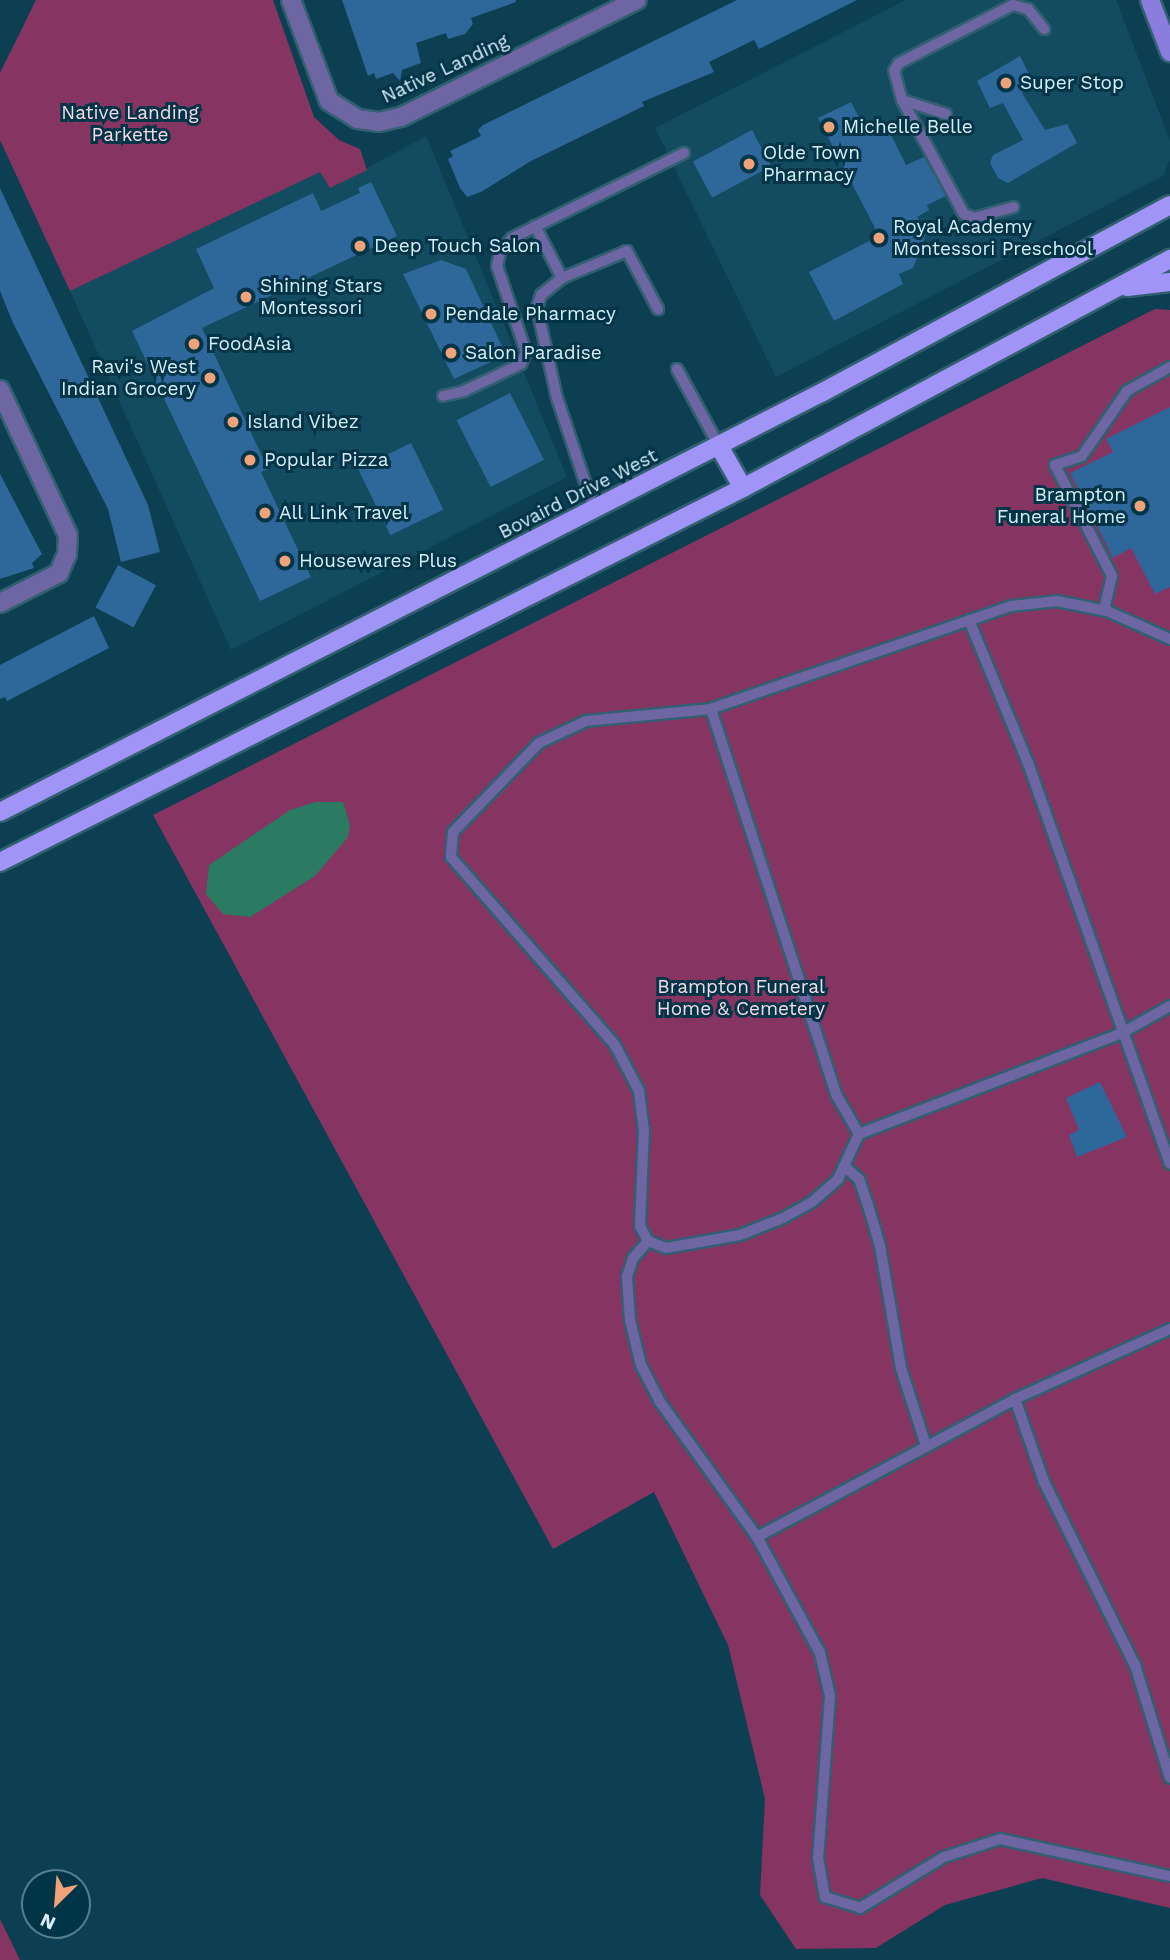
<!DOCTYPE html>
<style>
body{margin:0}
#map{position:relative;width:1170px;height:1960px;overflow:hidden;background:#0d3f52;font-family:"Work Sans",sans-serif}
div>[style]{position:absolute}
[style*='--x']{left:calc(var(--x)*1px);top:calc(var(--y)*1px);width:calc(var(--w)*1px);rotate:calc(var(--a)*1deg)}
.built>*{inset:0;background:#134b60}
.green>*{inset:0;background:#863462}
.water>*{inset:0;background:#2a7b61}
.building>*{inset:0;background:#2e6799;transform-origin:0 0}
.roads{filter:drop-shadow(2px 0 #325f71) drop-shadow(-2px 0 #325f71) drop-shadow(0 2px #325f71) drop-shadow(0 -2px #325f71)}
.service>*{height:10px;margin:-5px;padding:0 5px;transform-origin:5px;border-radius:5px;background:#6d66a3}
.minor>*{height:18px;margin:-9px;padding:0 9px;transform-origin:9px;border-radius:9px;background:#6d66a3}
.secondary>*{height:18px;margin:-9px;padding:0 9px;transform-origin:9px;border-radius:9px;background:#8a7ddd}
.primary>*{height:18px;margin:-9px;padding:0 9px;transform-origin:9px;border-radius:9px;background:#a194f7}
.dots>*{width:19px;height:19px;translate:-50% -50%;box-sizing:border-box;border:4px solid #003447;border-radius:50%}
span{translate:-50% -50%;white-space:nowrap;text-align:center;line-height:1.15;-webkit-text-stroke:6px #003447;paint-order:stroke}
.street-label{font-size:19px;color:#d8f0fc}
.poi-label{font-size:19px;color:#d8f0fc}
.left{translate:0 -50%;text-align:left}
.right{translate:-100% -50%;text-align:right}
.park-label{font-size:19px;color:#f6dae7}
.north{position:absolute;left:21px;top:1869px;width:70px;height:70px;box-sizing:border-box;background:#003447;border:2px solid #567f8f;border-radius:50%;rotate:205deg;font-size:19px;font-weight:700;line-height:28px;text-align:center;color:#d8f0fc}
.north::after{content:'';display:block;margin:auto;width:24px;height:32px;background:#f0a279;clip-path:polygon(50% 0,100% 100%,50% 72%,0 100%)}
</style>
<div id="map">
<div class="built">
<i style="clip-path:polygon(906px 0,1116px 0,1170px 141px,1170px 160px,1163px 176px,776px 377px,655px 128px)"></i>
<i style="clip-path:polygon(426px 136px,567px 477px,231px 650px,70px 291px,320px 171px,330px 188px)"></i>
</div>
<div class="green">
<i style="clip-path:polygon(36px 0,273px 0,314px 117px,339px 140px,360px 149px,367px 170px,330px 188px,320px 172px,70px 291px,0 140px,0 73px)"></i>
<i style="clip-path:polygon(1155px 309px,1170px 310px,1170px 1908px,1042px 1878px,945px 1905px,876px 1948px,796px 1949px,760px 1895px,765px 1799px,728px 1645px,654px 1492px,553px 1549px,153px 815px)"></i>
<i style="clip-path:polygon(0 1919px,20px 1960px,0 1960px)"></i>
</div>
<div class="water">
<i style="clip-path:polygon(316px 802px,343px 802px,350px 825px,348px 837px,315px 876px,250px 917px,223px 914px,206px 894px,209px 865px,290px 810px)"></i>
</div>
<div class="building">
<i style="clip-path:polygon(342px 0,516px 0,516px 2px,471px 18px,473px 24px,465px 34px,448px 39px,446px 33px,416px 43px,421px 63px,402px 70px,400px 81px,393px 73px,376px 79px,374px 73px,368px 76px)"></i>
<i style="clip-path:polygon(737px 0,857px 0,759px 49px,754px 40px,709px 62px,714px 72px,642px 102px,644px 106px,531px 161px,481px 192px,467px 197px,460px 188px,448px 159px,453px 156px,450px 151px,481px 136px,478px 130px,483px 125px)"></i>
<i style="clip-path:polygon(1020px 56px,1035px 86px,1022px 93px,1045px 130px,1067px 124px,1077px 143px,1008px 183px,998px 178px,990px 163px,993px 155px,1023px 140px,1003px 103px,990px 108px,977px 81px)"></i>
<i style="clip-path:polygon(851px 102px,867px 133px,885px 123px,906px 165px,924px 157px,946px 196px,927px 205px,929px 210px,917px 217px,927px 232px,913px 268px,899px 274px,903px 284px,834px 321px,809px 272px,869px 241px,875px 228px,818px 118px)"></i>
<i style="left:752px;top:130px;width:41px;height:67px;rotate:62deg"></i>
<i style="clip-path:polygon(371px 182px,397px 236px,202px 328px,268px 469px,261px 472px,311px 577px,260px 601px,132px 331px,214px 288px,196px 249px,313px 193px,321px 211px,360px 193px,358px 188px)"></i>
<i style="clip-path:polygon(0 188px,148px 505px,160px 552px,121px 562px,108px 509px,13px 323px,0 291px)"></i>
<i style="clip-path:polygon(441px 260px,466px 269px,506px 355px,454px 379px,403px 274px)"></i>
<i style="left:510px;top:393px;width:75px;height:60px;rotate:63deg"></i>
<i style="clip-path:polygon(1170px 407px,1170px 587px,1155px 594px,1131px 548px,1113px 558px,1070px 473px,1113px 452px,1106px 439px)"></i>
<i style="left:411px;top:443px;width:74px;height:59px;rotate:64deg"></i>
<i style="clip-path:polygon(0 474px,42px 554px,32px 563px,34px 568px,0 579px)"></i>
<i style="left:118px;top:565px;width:43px;height:48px;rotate:28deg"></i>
<i style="clip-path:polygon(94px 616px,109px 648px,7px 701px,5px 697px,0 699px,0 665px)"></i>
<i style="clip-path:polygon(1100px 1082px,1127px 1137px,1077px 1157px,1069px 1135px,1079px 1130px,1066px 1098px)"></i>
</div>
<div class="roads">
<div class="service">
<i style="--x:902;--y:100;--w:130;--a:61.5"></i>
<i style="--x:964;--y:214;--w:11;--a:22"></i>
<i style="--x:974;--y:218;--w:41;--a:-15.4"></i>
<i style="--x:946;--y:114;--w:46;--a:-162.3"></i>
<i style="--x:902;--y:100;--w:30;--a:-105"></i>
<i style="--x:894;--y:71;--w:9;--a:-58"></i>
<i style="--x:899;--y:63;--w:128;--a:-27"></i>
<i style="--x:1013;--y:5;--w:16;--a:15"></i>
<i style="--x:1028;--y:9;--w:26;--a:51"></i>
<i style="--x:535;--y:226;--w:59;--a:62.6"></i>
<i style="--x:677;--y:369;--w:88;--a:61.4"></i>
<i style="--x:443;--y:396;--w:22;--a:-13"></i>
<i style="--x:464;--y:391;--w:63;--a:-25.3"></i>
<i style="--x:521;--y:364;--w:13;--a:-67"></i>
<i style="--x:526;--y:352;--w:91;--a:-108.6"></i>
<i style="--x:497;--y:266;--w:14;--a:-78"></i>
<i style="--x:500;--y:252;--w:18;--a:-49"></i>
<i style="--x:512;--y:238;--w:192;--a:-26.3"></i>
<i style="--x:594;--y:509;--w:117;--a:-108.4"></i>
<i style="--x:557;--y:398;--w:92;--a:-102.5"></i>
<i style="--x:537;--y:308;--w:14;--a:-73"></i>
<i style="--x:541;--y:295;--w:27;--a:-39"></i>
<i style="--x:562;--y:278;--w:70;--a:-22.6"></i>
<i style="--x:627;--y:251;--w:66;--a:61.9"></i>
<i style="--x:1104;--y:610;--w:35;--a:-77"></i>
<i style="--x:1112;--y:576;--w:125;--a:-117.2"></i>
<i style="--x:1055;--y:465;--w:28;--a:-18"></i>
<i style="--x:1082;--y:456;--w:79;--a:-55.3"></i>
<i style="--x:1127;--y:391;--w:49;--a:-29.2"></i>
<i style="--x:969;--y:620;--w:155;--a:67.6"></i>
<i style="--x:1028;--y:763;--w:425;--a:70.5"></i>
<i style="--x:1170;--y:639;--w:69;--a:-156"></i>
<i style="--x:1107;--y:611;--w:51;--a:-168.7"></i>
<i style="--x:1057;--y:601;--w:46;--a:173.8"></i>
<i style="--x:1011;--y:606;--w:317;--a:161.1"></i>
<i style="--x:711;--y:709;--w:126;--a:174.5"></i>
<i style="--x:586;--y:721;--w:52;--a:154.9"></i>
<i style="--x:539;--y:743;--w:124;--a:134"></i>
<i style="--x:453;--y:832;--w:25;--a:95"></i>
<i style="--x:451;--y:857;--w:249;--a:48.9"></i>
<i style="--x:615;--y:1045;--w:52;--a:62.4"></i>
<i style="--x:639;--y:1091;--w:38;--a:83"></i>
<i style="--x:644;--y:1129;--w:97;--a:92.4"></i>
<i style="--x:640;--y:1226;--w:17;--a:62"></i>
<i style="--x:648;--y:1241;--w:19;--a:21"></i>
<i style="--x:666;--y:1248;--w:75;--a:-10"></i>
<i style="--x:740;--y:1235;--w:46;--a:-21.6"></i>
<i style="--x:783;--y:1218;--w:33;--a:-29"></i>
<i style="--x:812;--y:1202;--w:35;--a:-41"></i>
<i style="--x:838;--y:1179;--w:50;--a:-65"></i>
<i style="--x:859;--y:1134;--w:282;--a:-21"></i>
<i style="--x:1122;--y:1033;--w:55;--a:-29.4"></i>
<i style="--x:711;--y:709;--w:407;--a:72"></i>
<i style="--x:837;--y:1096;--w:44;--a:59.9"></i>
<i style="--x:844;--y:1166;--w:20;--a:41"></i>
<i style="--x:859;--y:1179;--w:28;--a:71"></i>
<i style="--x:868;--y:1205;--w:43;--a:73.7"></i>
<i style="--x:880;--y:1246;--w:124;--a:80.2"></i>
<i style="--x:901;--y:1368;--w:82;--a:72.2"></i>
<i style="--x:648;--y:1241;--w:23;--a:131"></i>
<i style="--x:633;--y:1258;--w:20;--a:108"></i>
<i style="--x:627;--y:1277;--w:43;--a:86"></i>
<i style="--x:630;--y:1320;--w:46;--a:76.3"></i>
<i style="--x:641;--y:1365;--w:42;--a:62.8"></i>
<i style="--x:660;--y:1402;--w:166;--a:54.3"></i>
<i style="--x:757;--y:1537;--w:132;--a:61.5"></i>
<i style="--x:820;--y:1653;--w:44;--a:76.9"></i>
<i style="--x:830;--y:1696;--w:162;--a:94.2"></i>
<i style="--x:818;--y:1858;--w:40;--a:80"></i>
<i style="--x:825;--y:1897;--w:37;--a:17"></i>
<i style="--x:860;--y:1908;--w:98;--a:-31.3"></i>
<i style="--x:944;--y:1857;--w:59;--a:-17.8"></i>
<i style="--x:1000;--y:1839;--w:174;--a:12.3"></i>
<i style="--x:1170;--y:1329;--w:170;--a:155.7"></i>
<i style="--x:1015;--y:1399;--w:88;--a:70.7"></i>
<i style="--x:1044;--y:1482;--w:204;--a:63.6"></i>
<i style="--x:1135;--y:1665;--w:118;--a:72.8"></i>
<i style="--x:757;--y:1537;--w:293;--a:-28.1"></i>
</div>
<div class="minor">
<i style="--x:291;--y:0;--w:108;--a:69.4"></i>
<i style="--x:329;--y:101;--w:34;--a:32"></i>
<i style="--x:358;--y:119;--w:21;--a:8"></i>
<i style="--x:379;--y:122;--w:23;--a:-13"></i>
<i style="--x:401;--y:117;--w:263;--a:-26.4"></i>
<i style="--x:0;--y:390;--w:160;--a:64.9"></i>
<i style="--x:68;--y:535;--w:19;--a:93"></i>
<i style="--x:67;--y:554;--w:21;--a:113"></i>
<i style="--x:59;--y:573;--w:66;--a:153"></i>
</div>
<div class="secondary">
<i style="--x:1150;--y:0;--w:56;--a:69"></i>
</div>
<div class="primary">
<i style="--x:1127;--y:287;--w:43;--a:-6.6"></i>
<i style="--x:719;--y:446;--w:48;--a:60.3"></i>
<i style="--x:0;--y:812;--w:922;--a:-27.04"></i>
<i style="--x:821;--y:393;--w:396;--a:-28.3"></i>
<i style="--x:0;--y:862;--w:832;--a:-26.72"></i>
<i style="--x:743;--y:488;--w:485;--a:-28.2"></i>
</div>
</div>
<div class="dots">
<i style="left:1006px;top:83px;background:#f0a279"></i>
<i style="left:829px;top:127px;background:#f0a279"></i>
<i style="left:749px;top:164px;background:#f0a279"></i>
<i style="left:879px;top:238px;background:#f0a279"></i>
<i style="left:360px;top:246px;background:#f0a279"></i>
<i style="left:246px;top:297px;background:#f0a279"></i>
<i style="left:431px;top:314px;background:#f0a279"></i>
<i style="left:194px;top:344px;background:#f0a279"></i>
<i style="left:451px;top:353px;background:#f0a279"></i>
<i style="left:210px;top:378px;background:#f0a279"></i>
<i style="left:233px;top:422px;background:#f0a279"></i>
<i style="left:250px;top:460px;background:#f0a279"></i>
<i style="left:1140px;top:506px;background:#f0a279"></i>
<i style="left:265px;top:513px;background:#f0a279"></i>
<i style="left:285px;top:561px;background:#f0a279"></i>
</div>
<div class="street-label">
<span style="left:445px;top:69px;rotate:-25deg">Native Landing</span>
<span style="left:578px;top:494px;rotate:-27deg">Bovaird Drive West</span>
</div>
<div class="poi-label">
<span class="left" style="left:1020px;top:83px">Super Stop</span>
<span class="left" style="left:843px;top:127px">Michelle Belle</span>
<span class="left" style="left:763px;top:164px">Olde Town<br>Pharmacy</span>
<span class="left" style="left:893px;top:238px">Royal Academy<br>Montessori Preschool</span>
<span class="left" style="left:374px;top:246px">Deep Touch Salon</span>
<span class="left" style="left:260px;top:297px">Shining Stars<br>Montessori</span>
<span class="left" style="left:445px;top:314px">Pendale Pharmacy</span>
<span class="left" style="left:208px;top:344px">FoodAsia</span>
<span class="left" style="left:465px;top:353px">Salon Paradise</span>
<span class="right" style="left:196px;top:378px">Ravi's West<br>Indian Grocery</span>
<span class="left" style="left:247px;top:422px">Island Vibez</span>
<span class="left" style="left:264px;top:460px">Popular Pizza</span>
<span class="right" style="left:1126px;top:506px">Brampton<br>Funeral Home</span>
<span class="left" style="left:279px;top:513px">All Link Travel</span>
<span class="left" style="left:299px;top:561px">Housewares Plus</span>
</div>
<div class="park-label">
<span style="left:130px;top:124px">Native Landing<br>Parkette</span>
<span style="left:741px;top:998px">Brampton Funeral<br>Home &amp; Cemetery</span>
</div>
<div class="north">N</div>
</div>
